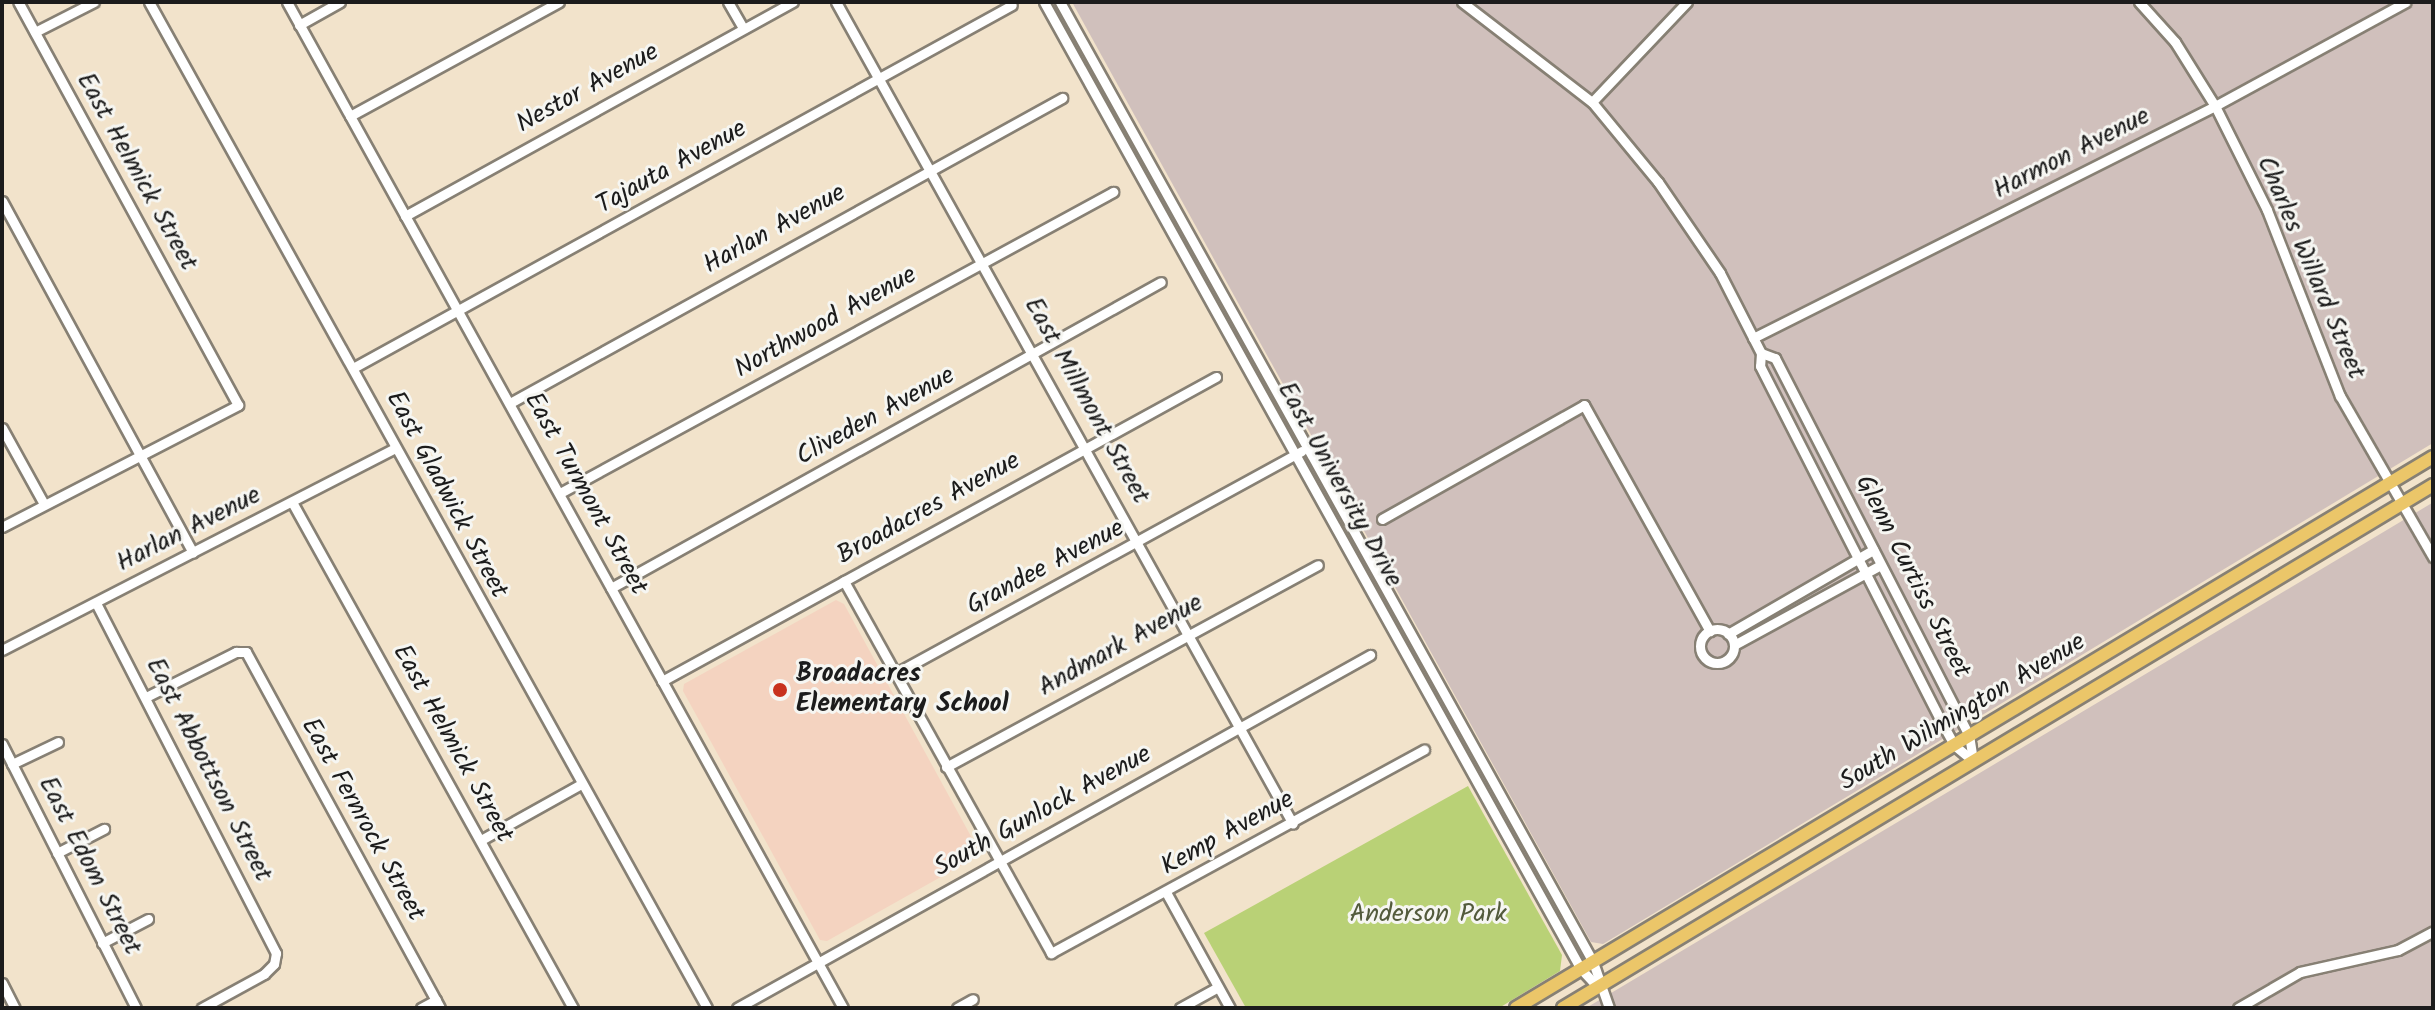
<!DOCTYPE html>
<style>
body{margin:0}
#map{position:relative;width:2435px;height:1010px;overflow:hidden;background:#f2e3cb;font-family:Kalam,sans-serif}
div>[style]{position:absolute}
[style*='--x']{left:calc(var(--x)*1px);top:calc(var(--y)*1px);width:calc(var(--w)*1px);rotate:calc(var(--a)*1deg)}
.built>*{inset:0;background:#f4d3c0}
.industrial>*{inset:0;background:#d0c0bc}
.green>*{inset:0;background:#b9d176}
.roads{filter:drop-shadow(2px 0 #878074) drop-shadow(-2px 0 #878074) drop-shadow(0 2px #878074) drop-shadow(0 -2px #878074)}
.minor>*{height:9px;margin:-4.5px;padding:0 4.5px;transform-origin:4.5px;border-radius:4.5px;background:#fff}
.minor>.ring{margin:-4.5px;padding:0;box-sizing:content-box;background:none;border:9px solid #fff;border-radius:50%}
.major>*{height:12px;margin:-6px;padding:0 6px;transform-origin:6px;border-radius:6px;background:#ebc669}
.dots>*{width:22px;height:22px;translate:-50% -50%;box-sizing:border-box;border:4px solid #f6f6f2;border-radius:50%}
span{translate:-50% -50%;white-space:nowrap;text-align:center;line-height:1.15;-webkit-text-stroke:6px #f6f6f2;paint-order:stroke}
.street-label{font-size:26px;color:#1c1c1c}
.poi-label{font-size:26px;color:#1c1c1c;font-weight:700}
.left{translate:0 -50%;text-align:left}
.park-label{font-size:26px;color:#535b3c}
.frame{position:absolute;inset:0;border:4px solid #1c1c1c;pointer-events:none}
</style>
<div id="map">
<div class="built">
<i style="clip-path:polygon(836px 600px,844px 604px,979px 851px,978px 856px,827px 941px,820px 940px,683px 691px,684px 684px)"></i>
</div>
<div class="industrial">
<i style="clip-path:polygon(1072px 2px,2433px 2px,2433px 443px,1603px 944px,1591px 942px)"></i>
<i style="clip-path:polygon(2433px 502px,2433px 1008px,1586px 1008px,2432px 503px)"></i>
</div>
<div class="green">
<i style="clip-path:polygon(1468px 786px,1562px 955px,1560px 971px,1499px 1008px,1246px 1008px,1204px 933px)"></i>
</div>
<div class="roads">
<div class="minor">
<i style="--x:149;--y:2;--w:1150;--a:60.98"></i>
<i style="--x:287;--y:2;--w:1149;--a:61.07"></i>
<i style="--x:728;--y:2;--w:30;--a:60"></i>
<i style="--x:836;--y:2;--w:940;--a:60.93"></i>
<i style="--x:1044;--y:2;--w:1106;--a:60.96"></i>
<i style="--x:1581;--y:969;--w:22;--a:47"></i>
<i style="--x:1060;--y:2;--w:1098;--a:60.96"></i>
<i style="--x:1593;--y:962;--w:49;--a:70.8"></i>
<i style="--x:1462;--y:2;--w:164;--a:37.6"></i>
<i style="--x:1592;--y:102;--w:104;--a:50.5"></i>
<i style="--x:1658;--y:182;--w:110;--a:55.7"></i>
<i style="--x:1720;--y:273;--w:90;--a:62.9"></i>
<i style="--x:1761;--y:353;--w:13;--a:94"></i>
<i style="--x:1760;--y:366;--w:401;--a:63"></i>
<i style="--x:1942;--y:723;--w:25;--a:61"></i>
<i style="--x:1954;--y:745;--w:25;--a:40"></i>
<i style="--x:2139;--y:2;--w:54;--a:48"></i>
<i style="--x:2175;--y:42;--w:75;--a:58"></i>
<i style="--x:2215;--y:106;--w:116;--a:63.4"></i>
<i style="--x:2267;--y:210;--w:200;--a:68.6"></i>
<i style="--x:2340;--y:396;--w:186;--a:60"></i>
<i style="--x:299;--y:25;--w:47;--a:-29.3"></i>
<i style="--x:35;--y:32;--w:66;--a:-27"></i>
<i style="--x:1592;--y:102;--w:138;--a:-46.5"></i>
<i style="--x:350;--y:116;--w:238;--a:-28.6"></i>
<i style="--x:2;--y:201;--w:400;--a:61.5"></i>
<i style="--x:405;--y:216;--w:443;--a:-28.9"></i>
<i style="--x:1753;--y:338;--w:517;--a:-26.66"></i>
<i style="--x:2215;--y:106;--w:217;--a:-28.6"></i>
<i style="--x:1761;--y:353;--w:15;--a:20"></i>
<i style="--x:1775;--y:358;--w:424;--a:62.8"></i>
<i style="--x:1969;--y:735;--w:26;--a:81"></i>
<i style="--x:353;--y:368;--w:752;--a:-28.85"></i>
<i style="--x:510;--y:403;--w:631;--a:-28.92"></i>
<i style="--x:2;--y:428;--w:87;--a:61.1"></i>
<i style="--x:560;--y:493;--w:630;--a:-28.56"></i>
<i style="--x:292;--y:502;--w:579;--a:60.96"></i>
<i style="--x:1382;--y:519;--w:232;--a:-29.4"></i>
<i style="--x:1584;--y:405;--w:259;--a:60.9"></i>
<i style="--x:2;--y:527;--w:266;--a:-27.3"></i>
<i style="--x:238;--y:405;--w:459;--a:-118.6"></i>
<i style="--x:844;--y:581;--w:426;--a:60.9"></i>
<i style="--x:1051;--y:953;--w:425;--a:-28.6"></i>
<i style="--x:611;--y:588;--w:629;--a:-29.09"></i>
<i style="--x:96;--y:603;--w:394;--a:62.8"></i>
<i style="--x:276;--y:953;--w:11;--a:100"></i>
<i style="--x:274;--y:964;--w:14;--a:135"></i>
<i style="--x:264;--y:974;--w:71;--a:151.3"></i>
<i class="ring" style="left:1700px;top:629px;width:25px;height:25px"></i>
<i style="--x:1728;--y:634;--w:168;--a:-30.1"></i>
<i style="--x:1734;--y:645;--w:167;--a:-28.6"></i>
<i style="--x:2;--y:650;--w:442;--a:-27.2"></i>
<i style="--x:898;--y:672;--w:460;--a:-28.7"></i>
<i style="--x:662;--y:681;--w:632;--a:-28.76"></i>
<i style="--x:146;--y:697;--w:101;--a:-26.6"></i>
<i style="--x:236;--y:652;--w:10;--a:0"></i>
<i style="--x:246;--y:652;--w:405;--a:61.4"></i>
<i style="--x:2;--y:744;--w:296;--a:63.1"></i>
<i style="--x:12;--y:764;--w:51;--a:-25.6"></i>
<i style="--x:946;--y:767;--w:423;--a:-28.5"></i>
<i style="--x:481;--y:840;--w:115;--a:-29.2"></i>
<i style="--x:57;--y:853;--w:53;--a:-27.1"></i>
<i style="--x:1167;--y:894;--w:130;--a:61.1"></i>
<i style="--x:102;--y:943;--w:52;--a:-27.6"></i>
<i style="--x:2;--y:983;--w:28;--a:63"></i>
<i style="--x:421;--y:1008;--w:17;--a:-28"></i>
<i style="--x:737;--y:1008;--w:725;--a:-29.15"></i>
<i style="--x:957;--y:1008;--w:18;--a:-29"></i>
<i style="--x:1180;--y:1008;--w:43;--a:-28.9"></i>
<i style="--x:2238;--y:1008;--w:72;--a:-30.1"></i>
<i style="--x:2300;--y:972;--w:100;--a:-12.7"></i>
<i style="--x:2398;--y:950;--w:40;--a:-28"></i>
</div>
<div class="major">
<i style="--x:1516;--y:1008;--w:1070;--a:-31"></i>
<i style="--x:1563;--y:1008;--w:1015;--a:-31.01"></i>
</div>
</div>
<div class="dots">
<i style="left:780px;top:690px;background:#c8321e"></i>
</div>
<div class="street-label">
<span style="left:588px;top:89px;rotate:-29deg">Nestor Avenue</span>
<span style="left:2072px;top:154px;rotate:-27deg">Harmon Avenue</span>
<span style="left:672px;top:168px;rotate:-29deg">Tajauta Avenue</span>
<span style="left:136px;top:172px;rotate:61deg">East Helmick Street</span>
<span style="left:775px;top:230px;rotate:-29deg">Harlan Avenue</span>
<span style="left:2310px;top:268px;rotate:67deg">Charles Willard Street</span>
<span style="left:826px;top:323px;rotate:-29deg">Northwood Avenue</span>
<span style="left:1086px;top:401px;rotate:61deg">East Millmont Street</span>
<span style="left:876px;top:417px;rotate:-29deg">Cliveden Avenue</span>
<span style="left:1339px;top:485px;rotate:61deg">East University Drive</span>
<span style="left:585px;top:494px;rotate:61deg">East Turmont Street</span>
<span style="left:446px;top:495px;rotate:62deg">East Gladwick Street</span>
<span style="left:929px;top:509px;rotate:-29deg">Broadacres Avenue</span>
<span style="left:189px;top:530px;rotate:-27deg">Harlan Avenue</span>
<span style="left:1046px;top:568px;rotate:-28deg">Grandee Avenue</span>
<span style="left:1912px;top:577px;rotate:63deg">Glenn Curtiss Street</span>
<span style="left:1121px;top:646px;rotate:-29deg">Andmark Avenue</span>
<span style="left:1963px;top:713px;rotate:-31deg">South Wilmington Avenue</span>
<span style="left:452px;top:744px;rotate:61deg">East Helmick Street</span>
<span style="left:208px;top:770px;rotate:63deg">East Abbottson Street</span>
<span style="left:1043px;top:812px;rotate:-29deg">South Gunlock Avenue</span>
<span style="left:362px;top:820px;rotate:61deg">East Fernrock Street</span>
<span style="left:1228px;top:834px;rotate:-29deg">Kemp Avenue</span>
<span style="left:89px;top:866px;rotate:63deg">East Edom Street</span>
</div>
<div class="poi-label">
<span class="left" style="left:796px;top:690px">Broadacres<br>Elementary School</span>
</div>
<div class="park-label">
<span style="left:1428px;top:915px">Anderson Park</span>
</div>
<div class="frame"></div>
</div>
